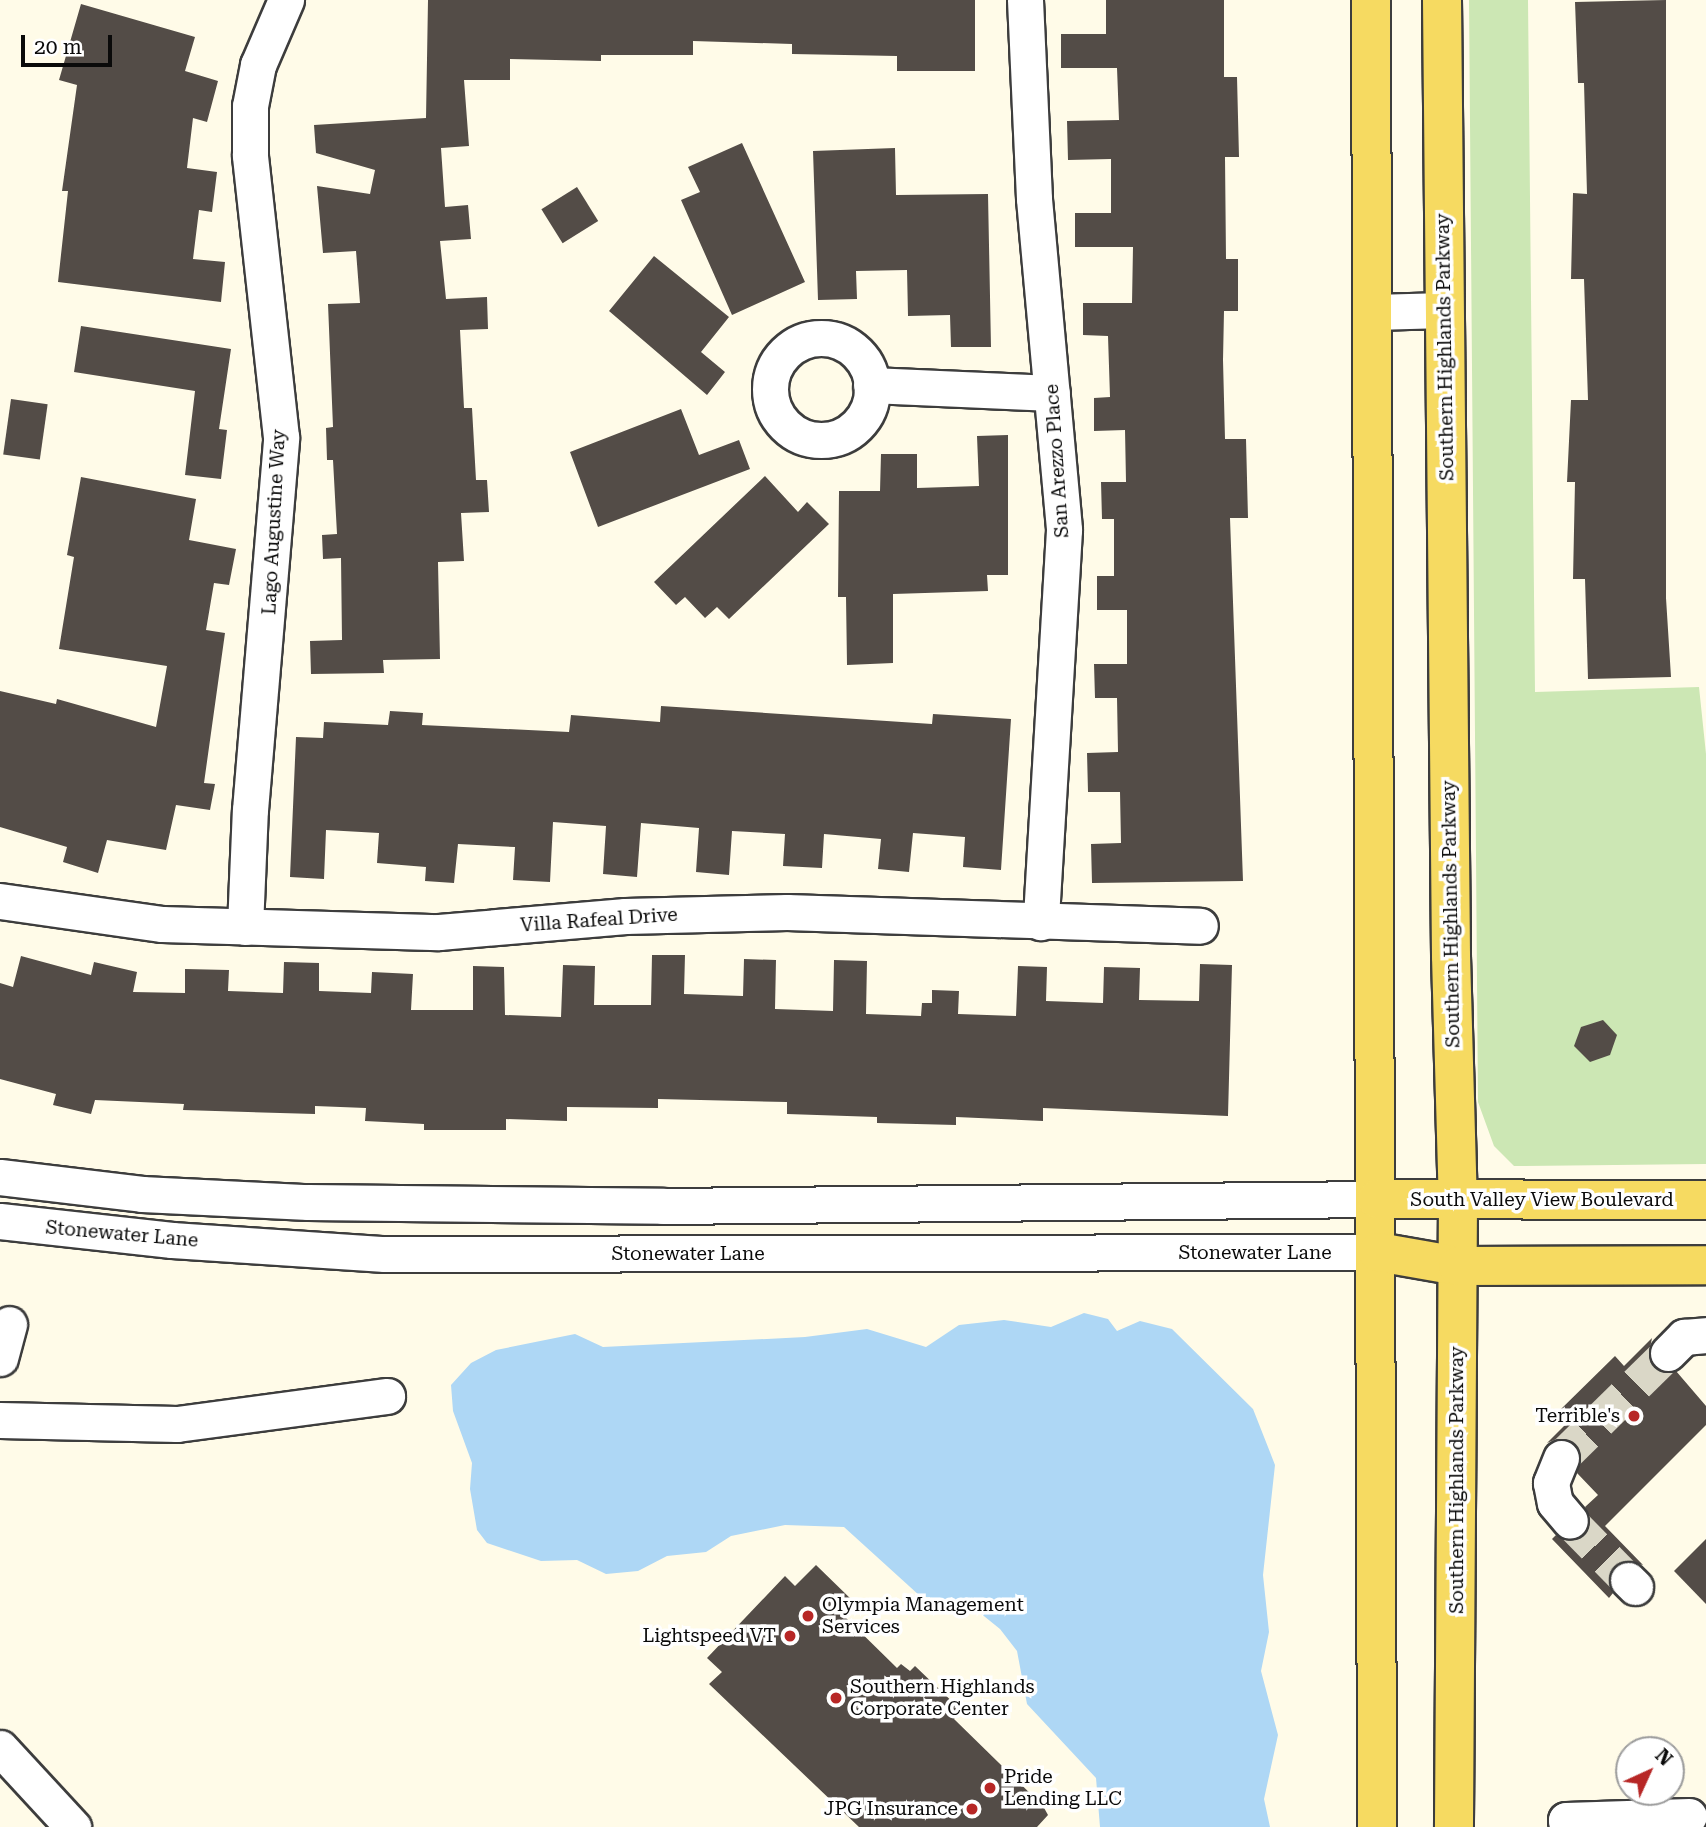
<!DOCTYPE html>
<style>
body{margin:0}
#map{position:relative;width:1706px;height:1827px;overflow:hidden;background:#fffbe8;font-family:"Roboto Serif",serif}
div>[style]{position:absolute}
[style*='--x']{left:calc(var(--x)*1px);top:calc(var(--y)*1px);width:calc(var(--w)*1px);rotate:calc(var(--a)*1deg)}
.green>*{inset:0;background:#cce7b4}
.water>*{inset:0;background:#aed7f5}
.building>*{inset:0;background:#534c47;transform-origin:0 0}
.minor-tunnel>*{height:35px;margin-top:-17.5px;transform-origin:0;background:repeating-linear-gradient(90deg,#dad7c7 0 35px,transparent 0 53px)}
.roads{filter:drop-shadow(2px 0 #3d3d3d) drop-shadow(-2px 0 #3d3d3d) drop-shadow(0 2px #3d3d3d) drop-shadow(0 -2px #3d3d3d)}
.minor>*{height:35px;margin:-17.5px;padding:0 17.5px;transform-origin:17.5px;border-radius:17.5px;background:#fff}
.minor>.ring{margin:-17.5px;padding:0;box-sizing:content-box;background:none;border:35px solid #fff;border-radius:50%}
.major>*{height:38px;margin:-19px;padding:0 19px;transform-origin:19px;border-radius:19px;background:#f6da61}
.dots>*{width:19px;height:19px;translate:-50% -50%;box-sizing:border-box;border:4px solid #fff;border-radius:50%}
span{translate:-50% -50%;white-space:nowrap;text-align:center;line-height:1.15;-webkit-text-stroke:7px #fff;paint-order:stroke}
.street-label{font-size:19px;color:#0a0a0a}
.poi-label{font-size:19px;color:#0a0a0a}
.right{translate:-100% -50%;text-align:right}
.left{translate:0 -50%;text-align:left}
.north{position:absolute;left:1615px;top:1736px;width:70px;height:70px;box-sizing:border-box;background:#fff;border:2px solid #9d9d9d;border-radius:50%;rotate:45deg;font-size:19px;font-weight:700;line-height:28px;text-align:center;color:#0a0a0a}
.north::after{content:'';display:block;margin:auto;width:24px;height:32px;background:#b72726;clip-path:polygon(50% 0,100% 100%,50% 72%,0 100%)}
.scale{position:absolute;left:21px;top:35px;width:91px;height:32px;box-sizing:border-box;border:4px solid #0a0a0a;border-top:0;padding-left:9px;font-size:21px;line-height:24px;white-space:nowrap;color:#0a0a0a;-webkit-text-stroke:5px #fff;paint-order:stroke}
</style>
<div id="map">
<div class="green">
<i style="clip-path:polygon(1469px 0,1528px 0,1535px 692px,1699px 687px,1706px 754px,1706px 1164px,1514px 1166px,1494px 1146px,1478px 1102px)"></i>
</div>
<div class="water">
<i style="clip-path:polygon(1084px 1313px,1108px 1319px,1117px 1331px,1140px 1321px,1172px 1329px,1253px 1409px,1275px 1465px,1263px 1575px,1269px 1632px,1261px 1671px,1278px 1735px,1264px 1799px,1270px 1827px,1100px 1827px,1096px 1778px,1027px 1704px,1017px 1651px,1000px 1629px,969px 1604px,920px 1596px,844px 1527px,785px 1525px,731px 1536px,706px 1552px,667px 1556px,638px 1571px,606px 1574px,577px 1560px,541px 1561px,487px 1543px,477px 1530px,470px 1489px,472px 1463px,453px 1411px,451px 1385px,471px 1363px,496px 1350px,575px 1334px,603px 1347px,805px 1337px,867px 1329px,926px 1347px,959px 1325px,1004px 1320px,1051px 1327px)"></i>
</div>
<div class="building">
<i style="clip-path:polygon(428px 0,975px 0,975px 71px,897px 71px,897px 56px,792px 54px,792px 44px,693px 41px,693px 55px,601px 55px,601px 61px,510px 59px,510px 80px,464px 80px,469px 146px,441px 148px,445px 207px,468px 205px,471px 239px,440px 241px,446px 299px,487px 297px,488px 329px,460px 330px,464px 408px,472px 408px,476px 480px,487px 480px,489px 512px,461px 513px,464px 561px,438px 562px,440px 659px,383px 660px,384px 673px,311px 674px,310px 641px,342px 640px,341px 558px,323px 559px,322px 535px,337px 534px,333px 460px,327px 460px,326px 428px,333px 427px,328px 304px,360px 303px,356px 251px,323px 253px,317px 186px,370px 194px,375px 170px,316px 153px,314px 125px,426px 118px)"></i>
<i style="clip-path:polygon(1106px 0,1224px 0,1224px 77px,1237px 77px,1239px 157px,1225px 157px,1226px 259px,1238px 259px,1238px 311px,1224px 311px,1223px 360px,1225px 439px,1246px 439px,1248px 518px,1230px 518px,1243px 881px,1092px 883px,1091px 844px,1121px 843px,1120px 792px,1088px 792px,1087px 753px,1118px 752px,1117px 698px,1095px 698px,1094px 664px,1127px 664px,1127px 610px,1097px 610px,1097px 576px,1114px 576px,1114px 519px,1102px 519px,1101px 482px,1126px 482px,1125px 430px,1094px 431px,1094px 398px,1110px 397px,1108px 336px,1083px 335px,1083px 303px,1132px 303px,1133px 247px,1075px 247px,1075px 213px,1111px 213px,1111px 159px,1068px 160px,1067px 121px,1119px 120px,1117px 68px,1061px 68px,1061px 34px,1106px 34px)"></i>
<i style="clip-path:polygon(1666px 0,1666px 598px,1671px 677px,1588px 679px,1585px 579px,1573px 579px,1575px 482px,1567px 482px,1571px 400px,1588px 400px,1584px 279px,1571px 279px,1573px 193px,1587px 194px,1584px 83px,1578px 83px,1575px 2px)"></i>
<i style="clip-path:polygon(81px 4px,195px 37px,185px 71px,218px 81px,207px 122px,193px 118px,187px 168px,217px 172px,212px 212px,199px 210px,193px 259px,225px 262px,221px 302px,58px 282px,68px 191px,62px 191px,77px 85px,59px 80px)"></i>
<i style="clip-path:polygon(742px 143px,805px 282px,732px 315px,681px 200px,700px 192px,688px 167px)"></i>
<i style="clip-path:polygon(895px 148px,896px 195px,988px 194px,991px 347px,951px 347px,950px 315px,908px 316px,907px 270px,856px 271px,857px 299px,818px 300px,813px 151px)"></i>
<i style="left:577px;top:187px;width:40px;height:42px;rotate:58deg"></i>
<i style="clip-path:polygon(654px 256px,729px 317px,701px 352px,725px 372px,707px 395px,609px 311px)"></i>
<i style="clip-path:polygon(81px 326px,231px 349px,219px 429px,227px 430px,221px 479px,185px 475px,195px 391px,74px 372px)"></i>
<i style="left:11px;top:399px;width:37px;height:56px;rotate:8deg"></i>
<i style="clip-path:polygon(681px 409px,699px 455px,739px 440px,750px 469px,598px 527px,570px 452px)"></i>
<i style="clip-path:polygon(1008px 435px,1008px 575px,987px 575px,988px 591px,893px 594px,893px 663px,847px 665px,846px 597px,838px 597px,839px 491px,880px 491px,881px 454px,917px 454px,917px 488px,979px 486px,977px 436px)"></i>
<i style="clip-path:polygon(765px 476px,798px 512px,807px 502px,829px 524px,729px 619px,717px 607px,705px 618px,685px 597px,676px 605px,654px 582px)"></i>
<i style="clip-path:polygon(81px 477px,196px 499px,189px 540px,236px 549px,229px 585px,214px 583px,206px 630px,225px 633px,204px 783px,215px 784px,210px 810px,176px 805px,166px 850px,107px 840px,98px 873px,63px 862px,67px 847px,0 827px,0 691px,56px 704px,57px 699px,156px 727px,167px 666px,59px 649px,74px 557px,67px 555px)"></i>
<i style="clip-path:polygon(661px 706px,932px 724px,933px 714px,1011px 719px,1001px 870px,963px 867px,965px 837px,913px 833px,909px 872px,878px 869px,881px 839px,824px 834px,822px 868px,783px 866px,785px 834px,732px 831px,729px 875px,696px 872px,699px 828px,641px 823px,637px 877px,603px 874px,606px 826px,553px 822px,550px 882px,513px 880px,515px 847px,458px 844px,454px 883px,425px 881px,426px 867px,377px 863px,379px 833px,326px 830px,324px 879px,290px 877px,296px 737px,323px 738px,324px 722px,388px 725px,390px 711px,423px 713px,422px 725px,569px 732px,571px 715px,660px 722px)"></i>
<i style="clip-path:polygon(652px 955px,685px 955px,684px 994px,743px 996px,744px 959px,776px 960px,775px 1009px,833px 1011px,834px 960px,867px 961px,866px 1014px,921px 1016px,922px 1003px,932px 1003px,932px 990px,959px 991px,958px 1014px,1016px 1016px,1018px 966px,1047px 967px,1046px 1001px,1103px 1003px,1104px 967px,1140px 968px,1139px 1000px,1199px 1001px,1200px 964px,1232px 965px,1228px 1116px,1043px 1108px,1043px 1121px,956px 1117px,956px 1125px,877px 1123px,877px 1117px,787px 1114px,787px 1102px,658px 1099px,658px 1108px,567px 1107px,567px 1121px,506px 1119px,506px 1130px,424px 1130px,424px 1124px,365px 1121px,366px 1108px,315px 1106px,315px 1114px,183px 1110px,184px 1104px,95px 1100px,91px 1114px,53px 1105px,56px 1094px,0 1079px,0 983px,13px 987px,21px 956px,91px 975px,94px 962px,137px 972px,133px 992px,185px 993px,185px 969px,229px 970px,228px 991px,283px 993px,284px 962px,319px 963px,319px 991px,371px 993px,372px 972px,413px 974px,411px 1010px,473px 1010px,473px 966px,504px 967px,505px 1015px,561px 1017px,563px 965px,595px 966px,594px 1005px,651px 1005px)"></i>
<i style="clip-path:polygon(1603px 1020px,1617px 1035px,1610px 1055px,1590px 1062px,1574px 1046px,1581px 1027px)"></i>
<i style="clip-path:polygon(1652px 1338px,1648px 1358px,1653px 1367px,1663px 1373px,1676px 1371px,1706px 1406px,1706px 1425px,1605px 1526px,1643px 1565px,1623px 1560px,1614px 1565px,1608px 1575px,1613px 1593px,1609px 1598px,1552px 1539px,1556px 1535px,1573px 1541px,1583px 1536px,1590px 1518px,1585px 1507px,1598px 1495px,1577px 1473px,1581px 1456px,1576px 1445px,1559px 1438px,1547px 1443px,1569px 1421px,1559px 1411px,1615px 1356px,1624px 1366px)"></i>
<i style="clip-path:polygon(1706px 1539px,1706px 1604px,1674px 1571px)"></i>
<i style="clip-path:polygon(816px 1565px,854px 1602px,842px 1614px,897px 1668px,901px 1664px,910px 1671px,915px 1666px,962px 1711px,954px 1719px,1043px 1806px,1048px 1815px,1037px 1827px,859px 1827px,709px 1684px,722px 1672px,707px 1658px,785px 1576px,795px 1586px)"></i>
</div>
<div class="minor-tunnel">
<i style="--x:1561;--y:1458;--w:150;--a:-44.5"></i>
<i style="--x:1570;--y:1521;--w:83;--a:45.5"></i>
</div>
<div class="roads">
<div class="minor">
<i style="--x:1025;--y:0;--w:199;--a:87.4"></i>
<i style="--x:1034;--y:199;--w:332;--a:84.8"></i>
<i style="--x:1064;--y:530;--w:393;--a:93.4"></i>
<i style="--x:1373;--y:312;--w:72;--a:-1.6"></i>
<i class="ring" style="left:770px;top:338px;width:67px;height:67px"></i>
<i style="--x:871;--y:385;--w:181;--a:2.5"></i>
<i style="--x:0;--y:901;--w:164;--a:8.1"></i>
<i style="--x:162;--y:924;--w:277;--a:1.7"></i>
<i style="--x:439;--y:932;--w:187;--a:-4.9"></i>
<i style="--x:625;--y:916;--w:162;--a:-1.4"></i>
<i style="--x:787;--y:912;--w:413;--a:1.9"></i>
<i style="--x:245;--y:927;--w:117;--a:-87.6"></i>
<i style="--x:250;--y:810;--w:374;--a:-85.2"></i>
<i style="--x:281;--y:437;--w:284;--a:-96.3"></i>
<i style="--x:250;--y:155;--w:49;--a:-90"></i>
<i style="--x:250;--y:106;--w:42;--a:-79"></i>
<i style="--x:258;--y:65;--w:71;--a:-66.7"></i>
<i style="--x:0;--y:1177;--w:143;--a:6.8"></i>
<i style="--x:142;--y:1194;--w:166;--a:2.8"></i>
<i style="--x:308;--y:1202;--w:355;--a:0.6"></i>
<i style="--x:663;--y:1206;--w:714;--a:-0.56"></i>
<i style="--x:0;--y:1221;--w:173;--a:6.3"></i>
<i style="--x:172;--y:1240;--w:213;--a:3.8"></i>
<i style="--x:385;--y:1254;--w:993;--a:-0.12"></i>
<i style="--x:1668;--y:1353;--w:23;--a:-45"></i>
<i style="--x:1684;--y:1337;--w:22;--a:-5"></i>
<i style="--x:0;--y:1358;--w:35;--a:-75"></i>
<i style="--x:0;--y:1420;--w:177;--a:1.3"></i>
<i style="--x:177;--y:1424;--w:212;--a:-7.6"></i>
<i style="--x:1561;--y:1458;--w:27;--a:112"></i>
<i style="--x:1551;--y:1483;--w:20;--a:79"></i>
<i style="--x:1555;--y:1503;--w:23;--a:50"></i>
<i style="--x:1628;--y:1580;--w:10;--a:45"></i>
<i style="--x:0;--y:1748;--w:108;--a:47.3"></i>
<i style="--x:1567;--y:1827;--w:7;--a:-98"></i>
<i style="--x:1566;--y:1820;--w:123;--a:-1.9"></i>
</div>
<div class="major">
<i style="--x:1371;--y:0;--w:1827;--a:89.81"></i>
<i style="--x:1442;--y:0;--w:956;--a:89.46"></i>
<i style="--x:1451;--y:956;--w:246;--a:88.4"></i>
<i style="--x:1458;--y:1202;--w:625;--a:90.37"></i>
<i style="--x:1377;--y:1199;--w:329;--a:0.2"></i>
<i style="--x:1378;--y:1252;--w:81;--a:9.9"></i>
<i style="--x:1458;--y:1266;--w:248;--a:-0.2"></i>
</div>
</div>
<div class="dots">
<i style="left:1634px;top:1416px;background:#b72726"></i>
<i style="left:808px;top:1616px;background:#b72726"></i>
<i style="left:790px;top:1636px;background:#b72726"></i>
<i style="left:836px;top:1698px;background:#b72726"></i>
<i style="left:990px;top:1788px;background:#b72726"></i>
<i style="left:972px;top:1809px;background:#b72726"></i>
</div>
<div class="street-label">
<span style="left:1445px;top:347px;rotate:-91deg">Southern Highlands Parkway</span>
<span style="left:1057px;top:461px;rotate:-94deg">San Arezzo Place</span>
<span style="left:274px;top:522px;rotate:-87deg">Lago Augustine Way</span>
<span style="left:1451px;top:914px;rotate:-91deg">Southern Highlands Parkway</span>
<span style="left:599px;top:920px;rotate:-4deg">Villa Rafeal Drive</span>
<span style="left:1542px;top:1200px">South Valley View Boulevard</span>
<span style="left:122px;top:1234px;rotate:5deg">Stonewater Lane</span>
<span style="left:1255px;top:1253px">Stonewater Lane</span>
<span style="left:688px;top:1254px">Stonewater Lane</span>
<span style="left:1457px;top:1480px;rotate:-90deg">Southern Highlands Parkway</span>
</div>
<div class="poi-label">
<span class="right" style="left:1620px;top:1416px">Terrible's</span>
<span class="left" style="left:822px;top:1616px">Olympia Management<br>Services</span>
<span class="right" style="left:776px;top:1636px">Lightspeed VT</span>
<span class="left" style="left:850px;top:1698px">Southern Highlands<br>Corporate Center</span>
<span class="left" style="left:1004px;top:1788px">Pride<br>Lending LLC</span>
<span class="right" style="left:958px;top:1809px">JPG Insurance</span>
</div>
<div class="north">N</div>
<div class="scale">20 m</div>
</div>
